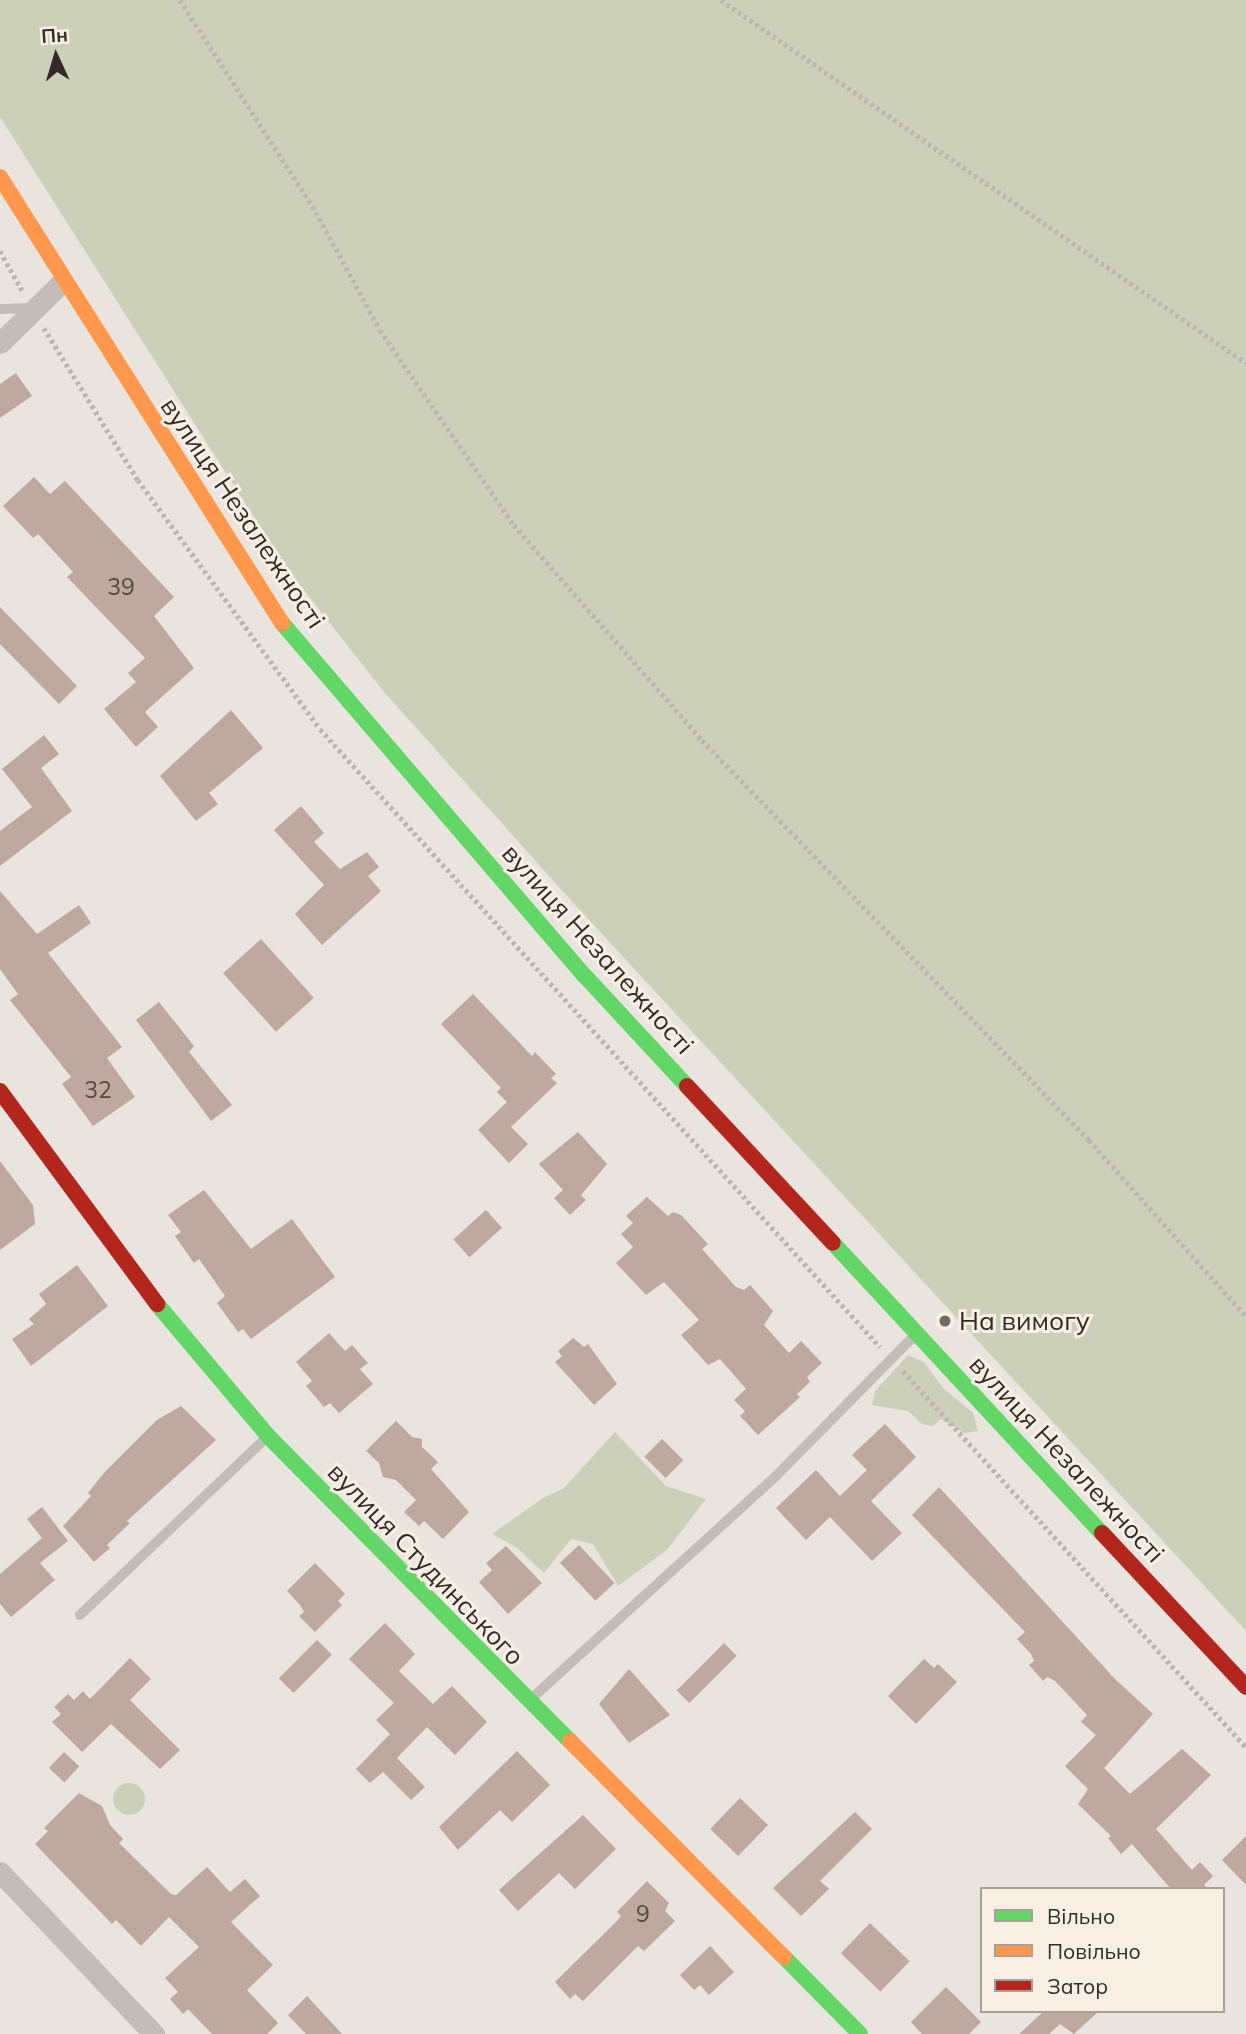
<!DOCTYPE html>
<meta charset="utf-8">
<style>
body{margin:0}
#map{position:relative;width:1246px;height:2034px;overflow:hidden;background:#eae4de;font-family:Mulish,sans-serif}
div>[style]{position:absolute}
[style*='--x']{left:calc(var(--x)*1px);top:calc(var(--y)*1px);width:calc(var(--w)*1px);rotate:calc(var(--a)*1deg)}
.green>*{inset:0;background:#ccd0b8}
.round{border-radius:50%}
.building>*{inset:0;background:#bea8a0;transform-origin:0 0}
.path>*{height:4.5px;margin-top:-2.25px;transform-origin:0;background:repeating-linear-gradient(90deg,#bcb5b0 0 3.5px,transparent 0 7px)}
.lane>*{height:10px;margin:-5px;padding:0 5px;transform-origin:5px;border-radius:5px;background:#c4bdb7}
.street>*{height:21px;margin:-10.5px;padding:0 10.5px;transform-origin:10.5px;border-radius:10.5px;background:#c4bdb7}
.fast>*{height:16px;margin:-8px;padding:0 8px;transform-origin:8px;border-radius:8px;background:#63d668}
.slow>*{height:16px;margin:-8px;padding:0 8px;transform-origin:8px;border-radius:8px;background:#ff974d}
.jam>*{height:16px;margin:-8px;padding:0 8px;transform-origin:8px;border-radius:8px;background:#b3261e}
.dots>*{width:19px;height:19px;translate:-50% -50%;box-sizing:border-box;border:4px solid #f8efe4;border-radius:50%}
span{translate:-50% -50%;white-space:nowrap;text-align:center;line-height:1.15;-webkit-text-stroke:6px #f8efe4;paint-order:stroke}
.number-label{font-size:23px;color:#564a44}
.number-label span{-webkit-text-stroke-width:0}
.street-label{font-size:26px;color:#342a26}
.poi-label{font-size:26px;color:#342a26}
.left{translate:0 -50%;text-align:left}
.legend{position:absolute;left:980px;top:1887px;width:245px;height:126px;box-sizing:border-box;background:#f8efe4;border:2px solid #aaa098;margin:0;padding:9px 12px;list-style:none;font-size:21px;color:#342a26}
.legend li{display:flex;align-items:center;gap:14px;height:35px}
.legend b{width:35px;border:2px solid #aaa098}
.north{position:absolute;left:21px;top:21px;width:70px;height:70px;-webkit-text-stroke:5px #f8efe4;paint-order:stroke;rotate:356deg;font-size:19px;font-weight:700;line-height:28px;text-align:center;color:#342a26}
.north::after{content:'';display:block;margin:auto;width:24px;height:32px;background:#342a26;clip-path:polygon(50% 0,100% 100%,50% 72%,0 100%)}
</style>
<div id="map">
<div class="green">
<i style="clip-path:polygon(0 0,1246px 0,1246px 1631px,577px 907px,384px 692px,285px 566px,0 117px)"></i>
<i style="clip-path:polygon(908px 1355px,924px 1362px,943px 1388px,973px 1413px,978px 1431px,964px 1433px,941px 1419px,933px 1426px,922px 1424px,908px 1411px,872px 1405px,875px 1391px)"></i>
<i style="clip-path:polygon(615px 1432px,666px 1486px,706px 1499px,667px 1550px,618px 1586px,593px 1544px,571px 1539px,544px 1573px,516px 1547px,492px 1534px,543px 1498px,564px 1488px)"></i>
<i class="round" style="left:113px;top:1783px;width:32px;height:32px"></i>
</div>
<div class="building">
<i style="clip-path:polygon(16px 373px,32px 396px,0 418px,0 384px)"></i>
<i style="clip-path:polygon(34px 477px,50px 494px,65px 481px,174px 597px,154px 616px,194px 668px,145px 712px,158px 727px,136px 747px,104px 709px,136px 682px,128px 673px,145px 658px,67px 577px,73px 572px,38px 534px,33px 538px,3px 506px)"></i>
<i style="clip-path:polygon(0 607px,77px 686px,59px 704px,0 644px)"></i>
<i style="clip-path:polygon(231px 710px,263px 748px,209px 793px,218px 804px,196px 821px,160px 776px)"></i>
<i style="clip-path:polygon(44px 735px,59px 754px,41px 768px,72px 811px,0 866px,0 831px,32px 807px,2px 769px)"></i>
<i style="clip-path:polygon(301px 806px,324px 833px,314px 842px,340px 869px,367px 852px,379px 867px,368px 876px,381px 891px,322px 945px,295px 914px,324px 885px,274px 830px)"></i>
<i style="clip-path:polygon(0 891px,37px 934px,79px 905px,91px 923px,48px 953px,122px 1047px,107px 1058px,135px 1097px,93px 1126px,62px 1084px,71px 1077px,10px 1000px,18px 994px,0 969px)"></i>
<i style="left:261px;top:939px;width:79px;height:51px;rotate:48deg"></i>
<i style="clip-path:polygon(473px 994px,532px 1056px,535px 1052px,556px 1074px,551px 1078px,557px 1083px,511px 1127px,528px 1144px,509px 1163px,478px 1130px,507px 1102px,497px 1092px,501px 1088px,441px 1024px)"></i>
<i style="clip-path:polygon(159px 1002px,194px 1046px,189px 1052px,232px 1105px,211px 1121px,136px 1020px)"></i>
<i style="clip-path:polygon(578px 1132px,607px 1164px,581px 1195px,586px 1200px,570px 1215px,554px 1198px,563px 1190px,539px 1164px)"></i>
<i style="clip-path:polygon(0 1161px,33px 1205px,35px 1224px,0 1250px)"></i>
<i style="clip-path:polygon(204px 1190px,251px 1249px,292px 1219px,335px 1277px,251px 1339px,243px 1329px,238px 1332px,217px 1303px,225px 1296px,199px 1259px,194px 1263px,175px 1236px,181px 1232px,168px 1215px)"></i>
<i style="clip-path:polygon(647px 1197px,668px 1216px,673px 1212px,681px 1215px,708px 1244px,702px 1249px,736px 1287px,744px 1290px,750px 1285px,773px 1311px,764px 1325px,789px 1353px,801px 1341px,822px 1363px,807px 1377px,810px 1382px,797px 1394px,800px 1397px,758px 1435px,740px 1416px,745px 1411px,734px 1400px,746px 1389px,720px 1359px,708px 1365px,681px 1335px,699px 1320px,664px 1282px,646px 1295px,616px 1263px,633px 1247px,621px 1234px,633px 1223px,626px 1216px)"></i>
<i style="left:486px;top:1210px;width:24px;height:44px;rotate:48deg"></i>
<i style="clip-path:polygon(77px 1265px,108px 1306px,31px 1366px,12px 1339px,34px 1324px,29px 1319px,46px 1304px,39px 1294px)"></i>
<i style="clip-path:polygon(329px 1333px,345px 1351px,352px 1345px,368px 1363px,360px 1369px,373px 1384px,339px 1413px,330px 1403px,324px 1407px,306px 1386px,312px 1381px,296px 1362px)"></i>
<i style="clip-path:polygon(573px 1338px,584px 1347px,588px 1344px,617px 1384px,594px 1405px,555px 1362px,562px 1356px,558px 1351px)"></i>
<i style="clip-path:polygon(181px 1406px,216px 1440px,127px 1521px,130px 1523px,107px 1545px,110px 1548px,94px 1562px,63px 1526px,91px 1496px,88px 1493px,103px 1474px,157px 1420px)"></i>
<i style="clip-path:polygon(396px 1421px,412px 1437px,422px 1439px,422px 1447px,438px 1462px,431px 1469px,469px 1512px,443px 1539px,424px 1521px,419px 1526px,404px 1512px,416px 1500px,396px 1480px,383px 1477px,379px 1463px,366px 1451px)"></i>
<i style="clip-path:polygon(885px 1424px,916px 1457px,871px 1501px,902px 1533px,872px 1561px,830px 1517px,806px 1540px,776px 1508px,816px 1470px,840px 1496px,867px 1470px,852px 1455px)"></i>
<i style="left:662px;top:1439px;width:30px;height:25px;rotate:45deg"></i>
<i style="clip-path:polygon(939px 1487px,1115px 1679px,1153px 1714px,1104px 1768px,1130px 1794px,1182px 1749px,1211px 1775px,1156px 1829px,1192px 1870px,1200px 1862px,1213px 1876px,1204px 1885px,1208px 1889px,1171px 1889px,1132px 1844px,1121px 1854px,1108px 1838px,1111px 1836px,1078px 1804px,1088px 1789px,1065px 1766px,1096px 1735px,1081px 1722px,1087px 1715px,1055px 1681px,1047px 1677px,1043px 1681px,1029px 1665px,1034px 1661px,1031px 1654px,1017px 1639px,1025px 1632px,912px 1515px)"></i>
<i style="clip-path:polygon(42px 1507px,68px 1541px,40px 1563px,55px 1580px,11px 1617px,0 1604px,0 1574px,42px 1538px,27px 1519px)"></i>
<i style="left:579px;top:1545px;width:52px;height:26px;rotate:47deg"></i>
<i style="clip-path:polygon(506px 1546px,542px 1583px,508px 1614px,479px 1582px,492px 1570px,486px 1563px)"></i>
<i style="clip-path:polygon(315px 1563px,345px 1594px,338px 1601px,342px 1605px,315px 1632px,299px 1616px,304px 1612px,300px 1605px,287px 1591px)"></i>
<i style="clip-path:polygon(385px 1623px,415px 1654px,399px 1671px,433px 1704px,452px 1686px,487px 1722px,455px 1755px,427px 1727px,397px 1758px,425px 1787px,411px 1800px,383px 1772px,370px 1783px,356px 1769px,390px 1734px,376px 1720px,394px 1703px,349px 1659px)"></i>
<i style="left:317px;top:1640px;width:21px;height:54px;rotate:45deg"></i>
<i style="left:724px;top:1643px;width:18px;height:67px;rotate:45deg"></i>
<i style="clip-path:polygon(130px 1658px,151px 1679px,130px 1700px,180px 1750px,160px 1769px,111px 1724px,82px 1752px,52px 1722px,61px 1714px,54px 1707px,68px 1694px,74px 1700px,83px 1691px,90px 1699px)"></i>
<i style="clip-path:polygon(924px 1659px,934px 1668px,938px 1664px,957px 1682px,916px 1724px,888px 1696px)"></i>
<i style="clip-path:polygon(629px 1669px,670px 1715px,629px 1743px,599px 1704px)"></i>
<i style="clip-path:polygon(517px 1751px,550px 1785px,512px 1822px,500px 1810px,458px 1850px,439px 1827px)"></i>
<i style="left:64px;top:1752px;width:21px;height:22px;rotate:43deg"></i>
<i style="clip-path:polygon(79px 1793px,102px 1806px,110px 1825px,123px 1839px,119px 1843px,171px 1894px,176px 1895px,207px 1867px,230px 1892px,245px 1879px,260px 1896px,231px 1922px,273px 1965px,247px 1990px,278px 2023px,267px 2034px,212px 2034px,188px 2009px,183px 2014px,170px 1999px,178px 1992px,165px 1978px,199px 1947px,169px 1917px,141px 1946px,116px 1920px,112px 1924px,35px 1844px,48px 1831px,44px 1828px)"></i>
<i style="left:740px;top:1798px;width:39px;height:43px;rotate:44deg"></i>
<i style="clip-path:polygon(855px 1812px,872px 1829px,820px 1881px,829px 1889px,801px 1916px,773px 1888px)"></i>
<i style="clip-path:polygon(583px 1815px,616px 1849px,575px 1889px,559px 1873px,518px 1911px,499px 1890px)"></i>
<i style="clip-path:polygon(1246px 1836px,1246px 1885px,1222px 1860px)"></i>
<i style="clip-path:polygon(647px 1881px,669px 1903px,665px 1911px,675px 1921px,644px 1951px,638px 1946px,583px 2001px,575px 1994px,570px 1999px,555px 1982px,616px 1922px,621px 1916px,617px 1912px)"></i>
<i style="left:870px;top:1923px;width:55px;height:42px;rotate:44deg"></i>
<i style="clip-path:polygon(710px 1946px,734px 1972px,709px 1995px,700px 1985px,694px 1990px,680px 1975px)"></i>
<i style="clip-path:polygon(946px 1987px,981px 2022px,969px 2034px,922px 2034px,911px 2022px)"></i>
<i style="clip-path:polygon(307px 1996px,342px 2034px,306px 2034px,288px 2015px)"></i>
<i style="clip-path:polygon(1044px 2011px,1099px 2011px,1074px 2034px,1060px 2024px,1049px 2034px,1019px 2034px)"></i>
</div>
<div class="path">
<i style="--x:180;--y:0;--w:252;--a:57.3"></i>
<i style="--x:316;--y:212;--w:134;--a:61.5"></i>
<i style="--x:380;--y:330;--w:237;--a:55.5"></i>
<i style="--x:514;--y:525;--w:286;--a:48.8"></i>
<i style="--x:702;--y:740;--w:557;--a:45.95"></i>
<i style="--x:1089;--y:1140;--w:236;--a:48.3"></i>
<i style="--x:721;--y:0;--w:638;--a:34.66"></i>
<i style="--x:0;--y:251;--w:45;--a:60.6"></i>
<i style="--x:44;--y:328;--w:179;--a:58.3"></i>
<i style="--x:138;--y:480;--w:308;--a:53.8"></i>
<i style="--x:320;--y:729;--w:834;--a:47.82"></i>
<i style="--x:903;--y:1371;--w:509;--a:47.63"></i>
</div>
<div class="lane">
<i style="--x:0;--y:309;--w:31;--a:-2"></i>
<i style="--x:80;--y:1615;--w:260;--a:-43.6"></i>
<i style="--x:531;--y:1699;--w:331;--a:-42.3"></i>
<i style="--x:776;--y:1476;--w:199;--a:-45.4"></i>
</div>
<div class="street">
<i style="--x:0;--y:343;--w:87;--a:-44.5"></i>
<i style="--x:0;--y:1872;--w:224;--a:46.5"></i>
</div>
<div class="fast">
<i style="--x:282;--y:623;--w:465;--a:49.4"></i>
<i style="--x:585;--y:976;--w:150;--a:47.2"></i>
<i style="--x:833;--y:1243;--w:396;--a:47.2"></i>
<i style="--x:157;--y:1304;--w:172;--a:49.9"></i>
<i style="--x:268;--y:1436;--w:429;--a:45.3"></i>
<i style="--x:784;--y:1957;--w:108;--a:45.4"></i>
</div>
<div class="slow">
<i style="--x:0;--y:177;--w:528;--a:57.7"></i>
<i style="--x:570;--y:1741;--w:304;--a:45.3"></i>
</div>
<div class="jam">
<i style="--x:687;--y:1086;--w:214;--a:47.1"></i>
<i style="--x:0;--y:1091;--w:265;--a:53.6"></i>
<i style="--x:1102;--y:1533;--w:211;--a:46.9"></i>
</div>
<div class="dots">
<i style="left:945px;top:1321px;background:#746b66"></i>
</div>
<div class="number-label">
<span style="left:121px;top:587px">39</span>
<span style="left:98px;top:1090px">32</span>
<span style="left:643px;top:1914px">9</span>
</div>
<div class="street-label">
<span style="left:243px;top:513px;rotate:56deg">вулиця Незалежності</span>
<span style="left:598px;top:949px;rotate:48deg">вулиця Незалежності</span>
<span style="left:1067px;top:1459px;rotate:47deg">вулиця Незалежності</span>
<span style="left:426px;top:1564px;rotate:46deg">вулиця Студинського</span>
</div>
<div class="poi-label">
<span class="left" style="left:959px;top:1321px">На вимогу</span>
</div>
<ul class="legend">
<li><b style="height:9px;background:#63d668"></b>Вільно</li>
<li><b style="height:9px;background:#ff974d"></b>Повільно</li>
<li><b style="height:9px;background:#b3261e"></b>Затор</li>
</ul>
<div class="north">Пн</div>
</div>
